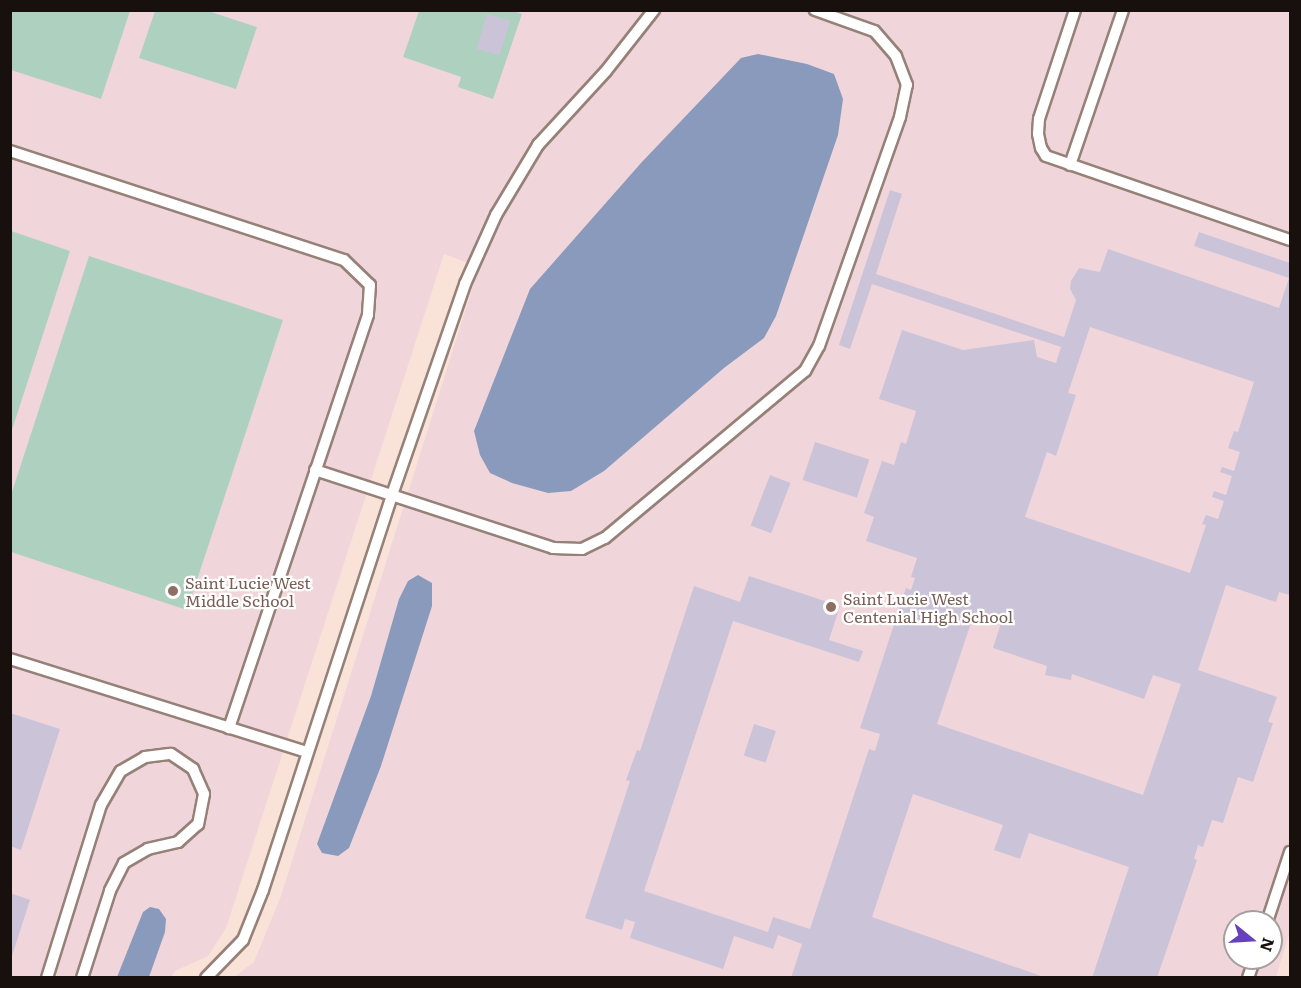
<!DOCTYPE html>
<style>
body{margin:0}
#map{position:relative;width:1301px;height:988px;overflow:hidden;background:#f9e2d7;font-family:Literata,serif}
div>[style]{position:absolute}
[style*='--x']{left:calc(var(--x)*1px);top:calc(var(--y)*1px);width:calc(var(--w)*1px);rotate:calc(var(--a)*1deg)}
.education>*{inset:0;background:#f0d6db}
.green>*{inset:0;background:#aed1bf}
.water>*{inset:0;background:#899abc}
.building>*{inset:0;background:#cbc3d8;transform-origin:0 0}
.roads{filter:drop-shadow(2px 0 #968178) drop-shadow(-2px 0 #968178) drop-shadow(0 2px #968178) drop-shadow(0 -2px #968178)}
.lane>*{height:10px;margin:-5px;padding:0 5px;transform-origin:5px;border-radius:5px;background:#fff}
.dots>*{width:16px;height:16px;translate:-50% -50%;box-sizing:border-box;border:3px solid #fff;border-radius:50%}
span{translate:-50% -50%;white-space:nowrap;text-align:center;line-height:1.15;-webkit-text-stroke:4.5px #fff;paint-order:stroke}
.education-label{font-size:16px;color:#785e54}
.left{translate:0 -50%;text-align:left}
.frame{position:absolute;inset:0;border:12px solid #18100d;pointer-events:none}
.north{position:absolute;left:1223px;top:910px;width:60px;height:60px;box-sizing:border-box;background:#fff;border:2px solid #a39f9e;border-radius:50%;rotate:108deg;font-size:16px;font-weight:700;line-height:24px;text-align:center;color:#18100d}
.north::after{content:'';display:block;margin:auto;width:21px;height:27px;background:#6641ba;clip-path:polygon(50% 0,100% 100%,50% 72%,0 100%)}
</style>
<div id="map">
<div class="education">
<i style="clip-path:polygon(evenodd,10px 11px,1290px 11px,1290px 932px,1276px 977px,234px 977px,254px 962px,281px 896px,479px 267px,444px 254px,226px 928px,208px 956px,175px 971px,171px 977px,11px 977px,10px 11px,1235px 922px,1271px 922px,1271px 958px,1235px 958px,1235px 922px)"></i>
</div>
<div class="green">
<i style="clip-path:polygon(11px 10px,130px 11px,101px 99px,11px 70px)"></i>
<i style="clip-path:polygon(510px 10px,522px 14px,493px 99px,458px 87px,461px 77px,403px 57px,419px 11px)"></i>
<i style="clip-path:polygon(155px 11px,208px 11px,257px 27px,236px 89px,139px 58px)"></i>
<i style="clip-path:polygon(11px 231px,70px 251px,11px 433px,10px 231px)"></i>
<i style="clip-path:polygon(89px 256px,283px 320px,187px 610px,11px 552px,11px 495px)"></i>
</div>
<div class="water">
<i style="clip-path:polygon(758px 54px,807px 64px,834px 74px,843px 99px,838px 135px,776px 316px,764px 338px,724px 368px,604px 471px,571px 491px,548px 493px,512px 483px,490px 473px,480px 455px,474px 431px,530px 289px,641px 163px,741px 58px)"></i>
<i style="clip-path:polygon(418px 575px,432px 583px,432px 606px,381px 766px,349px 848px,338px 856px,322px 853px,317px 844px,371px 696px,399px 599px,408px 581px)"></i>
<i style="clip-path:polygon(150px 907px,159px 909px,166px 919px,165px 932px,149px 977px,117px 977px,143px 912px)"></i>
</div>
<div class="building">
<i style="left:487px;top:14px;width:24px;height:36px;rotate:17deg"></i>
<i style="clip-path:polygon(evenodd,890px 190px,902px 194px,876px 274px,1064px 337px,1076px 300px,1070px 289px,1071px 281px,1079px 268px,1100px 272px,1108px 249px,1279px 308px,1289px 278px,1194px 246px,1199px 232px,1290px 263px,1290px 595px,1279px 592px,1276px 602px,1226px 585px,1198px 670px,1277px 697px,1268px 722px,1273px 723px,1253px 782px,1238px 777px,1223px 823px,1212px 820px,1203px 847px,1198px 845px,1194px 859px,1197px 860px,1157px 978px,1092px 978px,1129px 867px,1029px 833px,1020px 859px,994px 850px,1003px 825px,913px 794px,872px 917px,1047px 978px,791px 978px,802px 944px,778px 935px,773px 949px,734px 936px,723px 969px,630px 938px,635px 922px,625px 919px,622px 930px,585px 918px,630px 781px,626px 780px,637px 750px,640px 751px,694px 586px,740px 602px,749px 576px,840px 606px,829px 640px,863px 651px,859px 662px,733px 621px,644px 891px,768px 932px,773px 917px,810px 929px,869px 749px,875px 751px,880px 734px,860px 728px,906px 588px,911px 590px,915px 578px,911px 577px,917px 558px,866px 541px,874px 517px,864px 513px,882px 461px,894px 465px,901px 442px,906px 444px,916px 411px,879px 399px,902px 330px,963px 350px,1034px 340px,1037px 357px,1056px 363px,1061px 347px,872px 284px,850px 349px,839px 345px,890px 190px,1090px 327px,1254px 382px,1238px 432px,1234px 431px,1228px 448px,1240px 452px,1234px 471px,1222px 467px,1220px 472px,1232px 476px,1226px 495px,1214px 491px,1212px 497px,1224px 501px,1218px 519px,1206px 515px,1202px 524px,1206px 525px,1190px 573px,1025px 517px,1047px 452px,1056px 456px,1076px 395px,1068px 393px,1090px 327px,890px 190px,974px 614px,1001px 623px,993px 648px,1047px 666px,1045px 675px,1071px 680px,1072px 674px,1144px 699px,1153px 675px,1181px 684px,1143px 795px,937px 724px,974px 614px)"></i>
<i style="left:815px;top:442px;width:57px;height:40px;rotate:18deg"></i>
<i style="left:770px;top:475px;width:22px;height:54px;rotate:21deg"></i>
<i style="clip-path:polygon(10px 713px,60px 729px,21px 850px,10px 846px)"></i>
<i style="left:754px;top:724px;width:23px;height:33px;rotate:18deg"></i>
<i style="clip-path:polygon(10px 893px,30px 900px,11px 959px,10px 959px)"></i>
</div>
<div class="roads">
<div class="lane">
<i style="--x:1075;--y:10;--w:115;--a:108.3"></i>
<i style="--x:1039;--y:119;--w:15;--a:94"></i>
<i style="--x:1038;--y:134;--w:14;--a:78"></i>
<i style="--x:1041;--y:148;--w:9;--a:58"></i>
<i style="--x:1046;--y:156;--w:258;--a:19"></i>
<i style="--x:10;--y:151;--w:351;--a:18.1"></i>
<i style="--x:344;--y:260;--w:36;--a:44"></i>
<i style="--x:370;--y:285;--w:30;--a:94"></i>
<i style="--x:368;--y:315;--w:436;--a:108.6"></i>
<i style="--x:1070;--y:165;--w:164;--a:-71.1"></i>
<i style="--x:315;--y:470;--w:250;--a:18.1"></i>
<i style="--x:553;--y:548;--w:29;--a:2"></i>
<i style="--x:582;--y:549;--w:25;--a:-26"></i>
<i style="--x:605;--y:538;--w:261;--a:-39.9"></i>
<i style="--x:805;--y:371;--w:29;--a:-61"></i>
<i style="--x:819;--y:346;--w:243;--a:-70.5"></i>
<i style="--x:900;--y:117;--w:33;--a:-78"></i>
<i style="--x:907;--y:85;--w:31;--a:-111"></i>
<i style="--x:896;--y:56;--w:33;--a:-131"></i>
<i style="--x:874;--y:31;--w:63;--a:-160.4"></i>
<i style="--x:10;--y:659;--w:311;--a:17.4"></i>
<i style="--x:1267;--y:922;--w:74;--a:-71.8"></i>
<i style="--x:47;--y:978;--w:181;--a:-72.7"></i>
<i style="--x:101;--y:805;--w:39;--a:-60"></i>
<i style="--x:121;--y:771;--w:28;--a:-30"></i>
<i style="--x:145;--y:757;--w:26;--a:-7"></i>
<i style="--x:171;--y:754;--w:27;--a:34"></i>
<i style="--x:193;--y:769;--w:27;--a:66"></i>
<i style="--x:204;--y:794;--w:31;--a:101"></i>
<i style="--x:198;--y:824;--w:27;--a:138"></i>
<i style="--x:178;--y:842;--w:31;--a:167"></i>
<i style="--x:148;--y:849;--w:28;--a:150"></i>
<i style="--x:124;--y:863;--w:31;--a:117"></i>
<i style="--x:110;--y:891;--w:91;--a:107.8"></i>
<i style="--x:206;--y:978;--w:53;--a:-45.8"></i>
<i style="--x:243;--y:940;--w:54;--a:-68.2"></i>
<i style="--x:263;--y:890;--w:416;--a:-71.9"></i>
<i style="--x:392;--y:495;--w:223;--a:-70.9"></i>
<i style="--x:465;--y:284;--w:76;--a:-65.8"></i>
<i style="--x:496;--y:215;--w:82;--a:-59"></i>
<i style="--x:538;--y:145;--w:100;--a:-47.4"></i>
<i style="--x:606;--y:71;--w:78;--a:-51.8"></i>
<i style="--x:1248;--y:978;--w:21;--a:-71"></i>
</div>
</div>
<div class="dots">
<i style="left:173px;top:591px;background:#8d6e63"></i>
<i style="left:831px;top:607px;background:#8d6e63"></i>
</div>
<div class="education-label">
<span class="left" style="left:185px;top:591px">Saint Lucie West<br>Middle School</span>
<span class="left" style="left:843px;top:607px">Saint Lucie West<br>Centenial High School</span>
</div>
<div class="frame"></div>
<div class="north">N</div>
</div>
